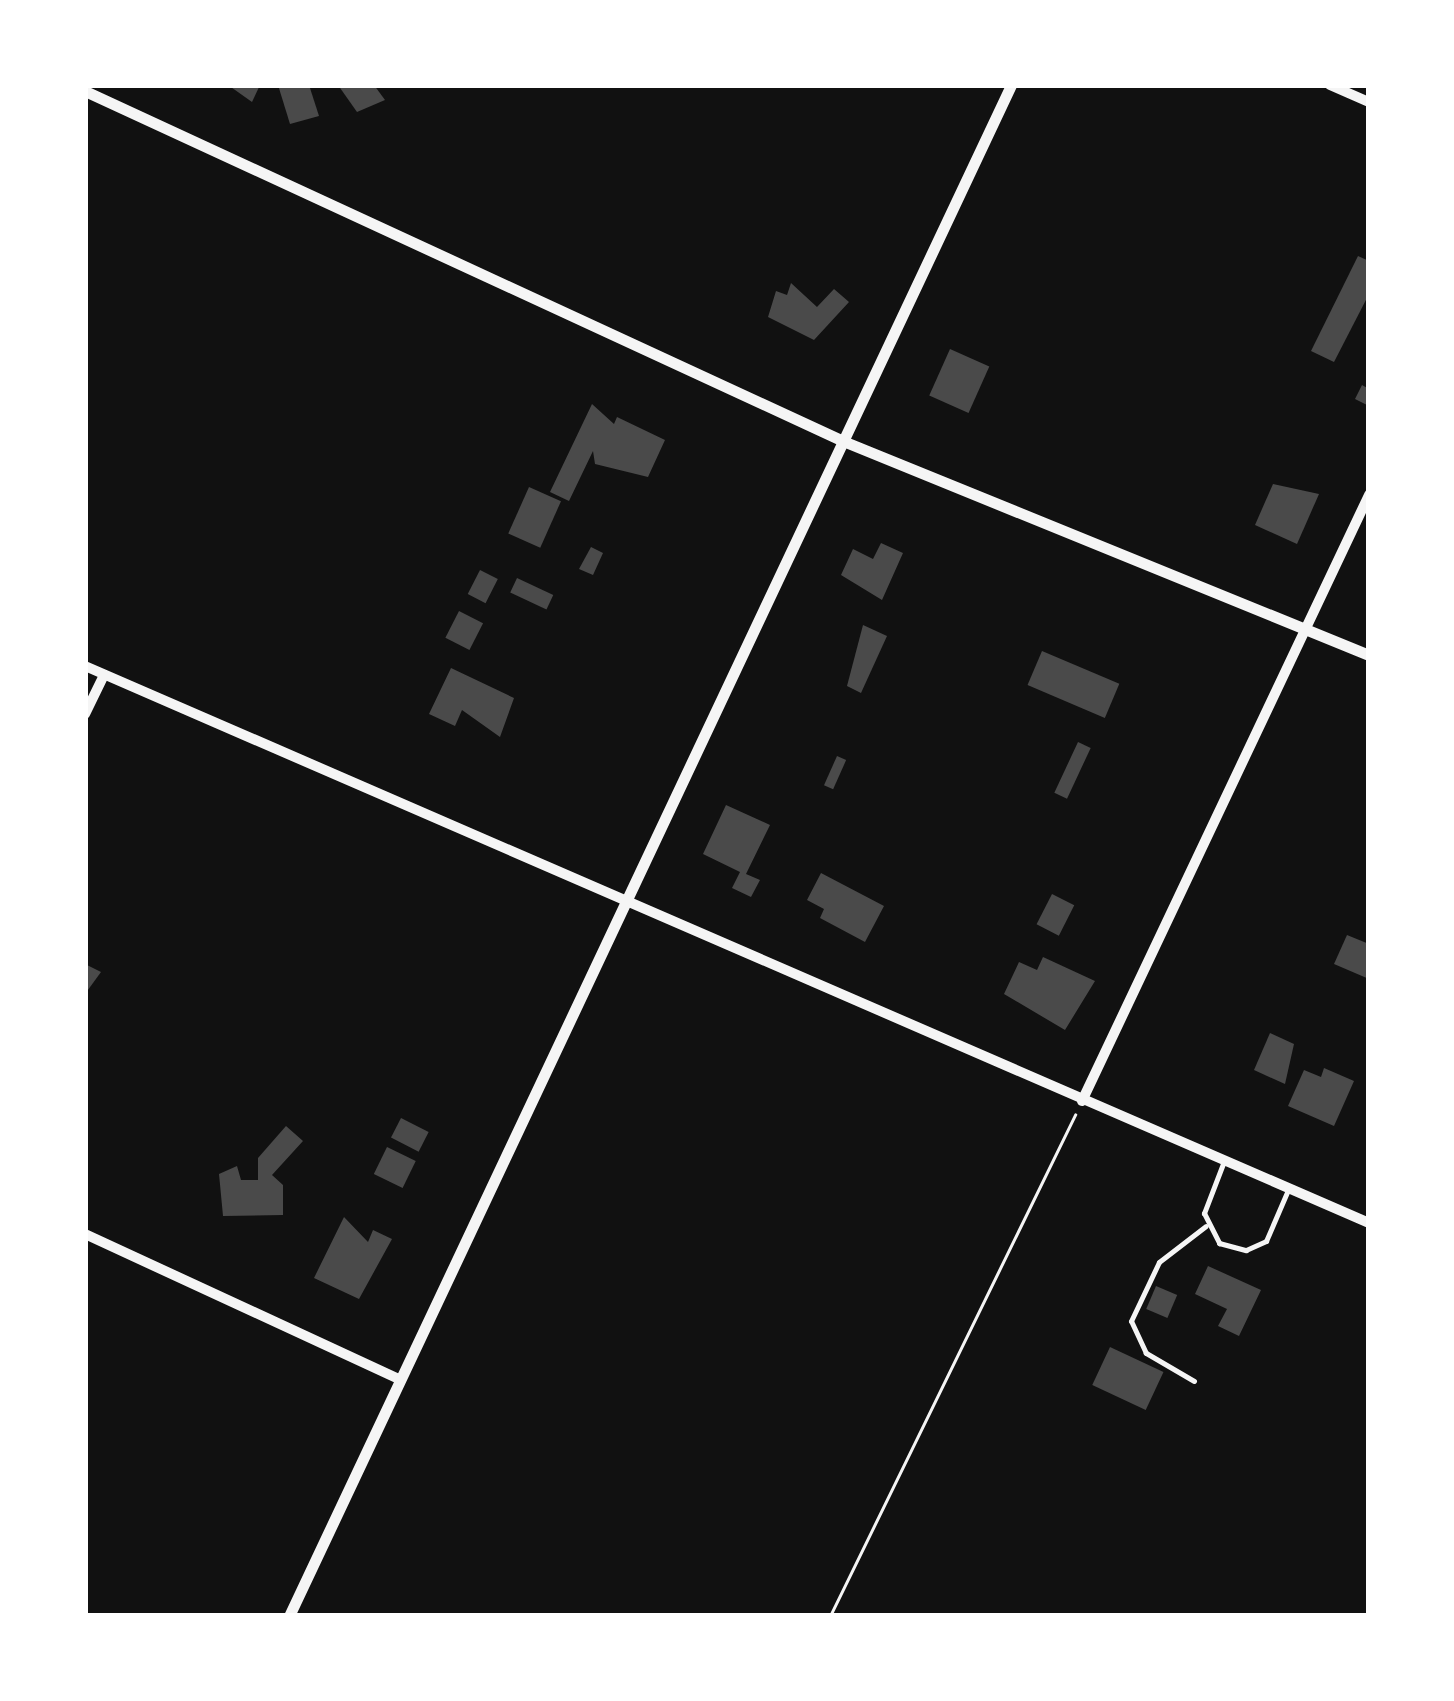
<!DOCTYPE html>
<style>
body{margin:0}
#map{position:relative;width:1454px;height:1701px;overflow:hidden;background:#111;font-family:"Asap Condensed",sans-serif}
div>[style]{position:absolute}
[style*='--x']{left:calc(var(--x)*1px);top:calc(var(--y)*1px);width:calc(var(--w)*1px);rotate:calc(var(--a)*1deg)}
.building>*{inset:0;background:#4a4a4a;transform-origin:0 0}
.path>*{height:2.5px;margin:-1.25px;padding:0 1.25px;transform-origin:1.25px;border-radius:1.25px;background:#f5f5f5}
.service>*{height:5px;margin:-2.5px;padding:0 2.5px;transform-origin:2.5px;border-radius:2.5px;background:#f5f5f5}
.minor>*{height:10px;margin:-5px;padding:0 5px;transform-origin:5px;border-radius:5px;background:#f5f5f5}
.tertiary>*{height:11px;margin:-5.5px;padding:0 5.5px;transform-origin:5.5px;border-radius:5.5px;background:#f5f5f5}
span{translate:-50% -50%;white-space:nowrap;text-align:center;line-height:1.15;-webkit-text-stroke:9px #fff;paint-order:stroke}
.frame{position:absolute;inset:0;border:88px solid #fff;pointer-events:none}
</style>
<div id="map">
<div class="building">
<i style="clip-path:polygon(228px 85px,260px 85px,252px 102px)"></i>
<i style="clip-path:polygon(278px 85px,309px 85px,319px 116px,290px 124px)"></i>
<i style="clip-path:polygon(338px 85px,374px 85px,385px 100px,357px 112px)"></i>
<i style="clip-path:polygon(1358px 256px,1369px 261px,1369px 294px,1334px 362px,1311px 351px)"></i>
<i style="clip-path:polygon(791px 283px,817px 307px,834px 289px,849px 302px,814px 340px,768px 317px,776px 291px,787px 295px)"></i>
<i style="left:950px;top:349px;width:43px;height:51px;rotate:24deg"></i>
<i style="clip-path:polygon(1362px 385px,1369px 389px,1369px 406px,1355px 399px)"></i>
<i style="clip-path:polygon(592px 404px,614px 424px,617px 417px,665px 440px,648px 477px,595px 464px,593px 451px,569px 501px,550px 492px)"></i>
<i style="clip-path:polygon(1273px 484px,1319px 494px,1297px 544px,1255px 525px)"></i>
<i style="left:529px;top:487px;width:35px;height:51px;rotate:24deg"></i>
<i style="clip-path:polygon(881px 543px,903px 553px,882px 600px,841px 575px,853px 549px,873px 559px)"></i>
<i style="clip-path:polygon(591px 547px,603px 553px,593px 575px,579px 569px)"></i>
<i style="left:480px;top:570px;width:20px;height:27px;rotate:27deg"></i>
<i style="left:517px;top:578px;width:40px;height:16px;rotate:25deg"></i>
<i style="left:459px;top:611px;width:27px;height:30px;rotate:27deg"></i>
<i style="clip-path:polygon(863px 625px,887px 636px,861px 693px,847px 686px)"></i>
<i style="left:1042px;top:651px;width:84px;height:37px;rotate:23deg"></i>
<i style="clip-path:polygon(451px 668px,514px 698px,500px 737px,462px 710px,455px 726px,429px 714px)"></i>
<i style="left:1078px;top:742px;width:14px;height:56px;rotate:25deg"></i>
<i style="left:837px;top:756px;width:10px;height:32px;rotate:24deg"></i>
<i style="clip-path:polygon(726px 805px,770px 825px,746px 874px,760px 880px,751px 897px,732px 888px,740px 872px,703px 854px)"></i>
<i style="clip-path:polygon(821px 873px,884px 906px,865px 942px,820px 918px,824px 909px,807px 900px)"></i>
<i style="left:1052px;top:894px;width:25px;height:34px;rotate:27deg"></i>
<i style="clip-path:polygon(1347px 935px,1369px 944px,1369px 979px,1334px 964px)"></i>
<i style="clip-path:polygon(1043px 957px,1095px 981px,1065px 1030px,1004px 994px,1019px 962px,1037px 970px)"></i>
<i style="clip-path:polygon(85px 964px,101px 972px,85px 994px)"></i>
<i style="clip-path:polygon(1270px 1033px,1294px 1044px,1285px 1084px,1254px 1070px)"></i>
<i style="clip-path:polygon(1324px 1068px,1354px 1081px,1334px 1126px,1288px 1106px,1304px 1070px,1321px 1077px)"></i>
<i style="left:401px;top:1118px;width:31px;height:22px;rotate:27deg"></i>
<i style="clip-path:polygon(286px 1126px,303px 1141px,272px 1175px,283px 1185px,283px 1215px,223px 1216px,219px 1174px,237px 1166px,241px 1180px,258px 1180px,258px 1158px)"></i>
<i style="left:387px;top:1147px;width:32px;height:30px;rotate:26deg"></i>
<i style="clip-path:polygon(344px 1217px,368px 1242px,373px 1230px,392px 1239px,359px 1299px,314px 1278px)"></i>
<i style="clip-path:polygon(1208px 1266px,1261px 1290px,1239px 1336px,1218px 1326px,1227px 1309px,1195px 1294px)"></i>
<i style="left:1156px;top:1286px;width:23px;height:25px;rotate:23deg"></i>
<i style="left:1110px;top:1347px;width:59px;height:42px;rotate:25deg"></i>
</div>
<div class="path">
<i style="--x:830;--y:1616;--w:558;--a:-63.94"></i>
</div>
<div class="service">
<i style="--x:1224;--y:1161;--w:56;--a:111"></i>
<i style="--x:1204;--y:1213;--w:34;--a:63"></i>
<i style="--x:1219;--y:1243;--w:28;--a:15"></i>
<i style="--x:1246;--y:1250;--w:22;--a:-24"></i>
<i style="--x:1266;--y:1241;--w:56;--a:-66.7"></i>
<i style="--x:1194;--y:1381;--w:56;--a:-149.7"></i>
<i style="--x:1146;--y:1353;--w:35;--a:-115"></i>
<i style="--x:1131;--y:1321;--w:65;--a:-64.6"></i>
<i style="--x:1159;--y:1262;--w:59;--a:-37.5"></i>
</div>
<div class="minor">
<i style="--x:1330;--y:85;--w:43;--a:23.6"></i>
<i style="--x:85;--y:666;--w:1400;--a:23.45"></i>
<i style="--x:85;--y:714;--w:43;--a:-64"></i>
<i style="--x:1082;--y:1101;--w:671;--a:-64.66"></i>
<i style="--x:85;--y:1234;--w:348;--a:24.8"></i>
</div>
<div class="tertiary">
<i style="--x:85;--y:91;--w:835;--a:24.78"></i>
<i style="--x:843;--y:441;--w:568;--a:22.14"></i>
<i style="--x:289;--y:1616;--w:1693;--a:-64.75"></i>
</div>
<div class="frame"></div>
</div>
